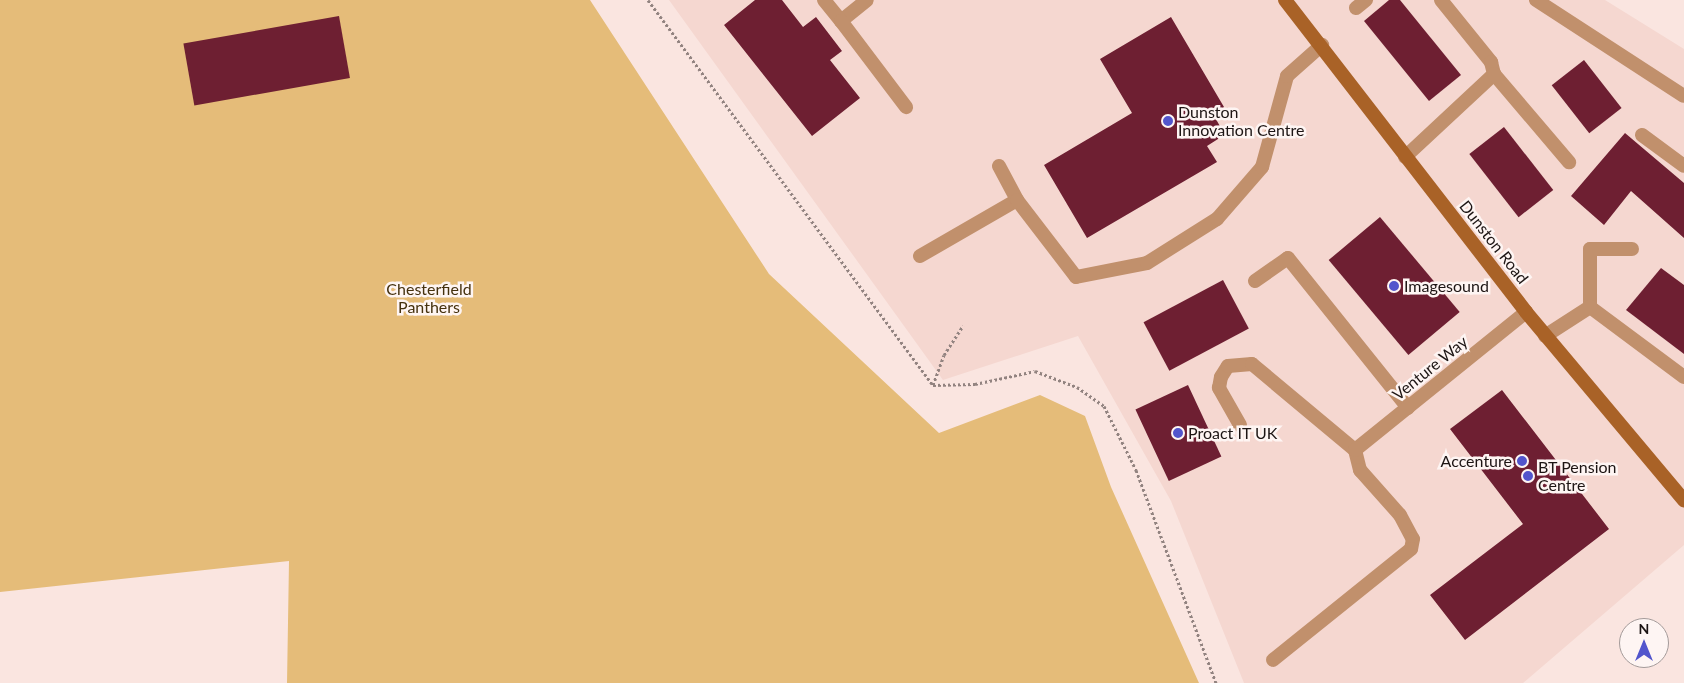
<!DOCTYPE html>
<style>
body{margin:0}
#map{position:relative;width:1684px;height:683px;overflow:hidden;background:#fae5e0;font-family:Lato,sans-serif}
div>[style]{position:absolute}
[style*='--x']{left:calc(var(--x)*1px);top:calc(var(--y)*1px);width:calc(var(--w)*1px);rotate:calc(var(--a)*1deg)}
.built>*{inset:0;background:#f5d7d0}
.green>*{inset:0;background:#e5bc79}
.building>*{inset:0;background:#6e1f32;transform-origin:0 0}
.path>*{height:3px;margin-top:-1.5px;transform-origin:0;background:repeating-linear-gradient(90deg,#928380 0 2.5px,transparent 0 5px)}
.service>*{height:14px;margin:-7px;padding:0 7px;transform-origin:7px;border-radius:7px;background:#c1906c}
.minor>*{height:14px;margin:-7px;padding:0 7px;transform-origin:7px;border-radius:7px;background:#c1906c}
.secondary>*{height:14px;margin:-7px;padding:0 7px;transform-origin:7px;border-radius:7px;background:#a96227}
.dots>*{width:14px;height:14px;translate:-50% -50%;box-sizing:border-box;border:2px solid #fef5f3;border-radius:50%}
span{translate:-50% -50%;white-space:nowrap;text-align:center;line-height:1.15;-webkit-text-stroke:5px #fef5f3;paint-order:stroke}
.poi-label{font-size:16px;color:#1d1514}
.left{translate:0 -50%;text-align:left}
.right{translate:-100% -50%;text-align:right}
.street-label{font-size:16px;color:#1d1514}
.park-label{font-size:16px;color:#45310e}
.north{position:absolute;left:1619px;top:618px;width:50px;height:50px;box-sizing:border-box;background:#fef5f3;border:1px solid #a49b9a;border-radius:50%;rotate:0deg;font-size:14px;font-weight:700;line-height:20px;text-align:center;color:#1d1514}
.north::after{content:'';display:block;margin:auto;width:18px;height:22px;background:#5255cc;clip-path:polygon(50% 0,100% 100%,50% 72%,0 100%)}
</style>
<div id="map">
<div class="built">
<i style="clip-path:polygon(669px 0,1605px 0,1684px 49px,1684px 545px,1523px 683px,1244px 683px,1171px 501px,1078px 336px,943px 380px)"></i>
</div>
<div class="green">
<i style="clip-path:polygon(0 0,590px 0,769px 274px,939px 433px,1040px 395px,1085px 416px,1111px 487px,1199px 683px,287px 683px,289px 561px,0 592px)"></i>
</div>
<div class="building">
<i style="clip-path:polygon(755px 0,782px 0,803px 27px,816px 17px,842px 51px,830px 60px,860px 98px,812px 136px,724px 25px)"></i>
<i style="clip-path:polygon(1389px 0,1400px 0,1461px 75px,1429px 101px,1364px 21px)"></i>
<i style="left:339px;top:16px;width:63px;height:158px;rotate:80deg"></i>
<i style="clip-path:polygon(1171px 17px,1224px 107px,1213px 114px,1221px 128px,1218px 139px,1207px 146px,1217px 162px,1087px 238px,1044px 165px,1132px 113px,1100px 59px)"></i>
<i style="left:1584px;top:60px;width:61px;height:41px;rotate:52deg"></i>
<i style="left:1504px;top:127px;width:80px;height:44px;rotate:52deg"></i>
<i style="clip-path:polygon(1625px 133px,1684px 183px,1684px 238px,1631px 191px,1604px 225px,1571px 196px)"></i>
<i style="left:1380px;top:217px;width:124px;height:67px;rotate:50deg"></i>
<i style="clip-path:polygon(1661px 268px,1684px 285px,1684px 354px,1626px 310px)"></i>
<i style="left:1223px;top:280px;width:55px;height:90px;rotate:62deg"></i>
<i style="left:1188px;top:385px;width:79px;height:58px;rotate:65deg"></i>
<i style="clip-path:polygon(1502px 390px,1609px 529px,1465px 640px,1430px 595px,1523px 524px,1450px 429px)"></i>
</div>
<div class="path">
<i style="--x:648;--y:0;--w:479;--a:53.5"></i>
<i style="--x:933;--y:385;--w:42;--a:-1.4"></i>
<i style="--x:975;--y:384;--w:61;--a:-12.2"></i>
<i style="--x:1035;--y:371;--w:45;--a:20.9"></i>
<i style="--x:1077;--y:387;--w:33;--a:35"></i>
<i style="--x:1104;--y:406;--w:72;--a:63.4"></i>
<i style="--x:1136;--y:470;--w:228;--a:69.4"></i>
<i style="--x:933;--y:385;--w:32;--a:-70"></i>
<i style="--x:944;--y:355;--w:35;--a:-57"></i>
</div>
<div class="service">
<i style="--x:824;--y:0;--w:27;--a:51"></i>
<i style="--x:841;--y:21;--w:33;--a:-39"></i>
<i style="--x:1441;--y:0;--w:80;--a:51.1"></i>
<i style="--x:1491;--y:62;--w:12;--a:76"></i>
<i style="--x:1356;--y:8;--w:13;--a:-39"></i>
<i style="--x:841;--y:21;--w:108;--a:52.9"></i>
<i style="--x:1642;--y:135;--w:52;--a:36.4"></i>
<i style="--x:920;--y:256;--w:112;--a:-30"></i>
<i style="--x:1255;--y:281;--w:40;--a:-34.9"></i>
<i style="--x:1288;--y:258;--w:192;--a:51.3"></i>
<i style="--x:1240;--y:425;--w:43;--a:-119.6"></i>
<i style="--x:1219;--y:388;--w:11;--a:-80"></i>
<i style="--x:1221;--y:377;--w:13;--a:-58"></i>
<i style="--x:1228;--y:366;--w:24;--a:-5"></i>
<i style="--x:1252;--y:364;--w:134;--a:39.9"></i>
<i style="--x:1355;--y:450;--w:21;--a:76"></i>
<i style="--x:1360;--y:470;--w:60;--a:48.4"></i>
<i style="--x:1400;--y:515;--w:27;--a:62"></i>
<i style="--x:1413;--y:539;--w:10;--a:101"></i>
<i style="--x:1411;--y:549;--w:177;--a:141.2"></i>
</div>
<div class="minor">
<i style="--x:1536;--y:0;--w:176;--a:33"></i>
<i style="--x:1405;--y:157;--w:122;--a:-43"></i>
<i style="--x:1494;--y:74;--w:116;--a:49.6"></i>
<i style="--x:999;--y:166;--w:38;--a:62"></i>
<i style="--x:1017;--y:200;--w:97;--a:52.5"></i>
<i style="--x:1076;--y:277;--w:72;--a:-11.2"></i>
<i style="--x:1147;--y:263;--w:83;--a:-32.2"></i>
<i style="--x:1217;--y:219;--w:69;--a:-49.1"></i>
<i style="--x:1262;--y:167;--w:94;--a:-74.6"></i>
<i style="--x:1287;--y:76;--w:47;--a:-41.5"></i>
<i style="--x:1632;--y:249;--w:42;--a:180"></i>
<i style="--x:1590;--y:249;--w:58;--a:90"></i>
<i style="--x:1590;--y:307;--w:117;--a:36.7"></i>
<i style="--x:1545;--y:336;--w:54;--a:-32.8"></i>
<i style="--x:1355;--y:450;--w:220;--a:-38.9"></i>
</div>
<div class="secondary">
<i style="--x:1285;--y:0;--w:394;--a:52.3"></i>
<i style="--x:1526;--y:312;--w:246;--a:50"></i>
</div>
<div class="dots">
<i style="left:1168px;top:121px;background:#5255cc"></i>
<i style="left:1394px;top:286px;background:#5255cc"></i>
<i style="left:1178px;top:433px;background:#5255cc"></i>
<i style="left:1522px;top:461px;background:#5255cc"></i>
<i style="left:1528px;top:476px;background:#5255cc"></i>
</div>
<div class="poi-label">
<span class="left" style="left:1178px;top:121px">Dunston<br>Innovation Centre</span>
<span class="left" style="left:1404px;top:286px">Imagesound</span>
<span class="left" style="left:1188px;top:433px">Proact IT UK</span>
<span class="right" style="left:1512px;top:461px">Accenture</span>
<span class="left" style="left:1538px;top:476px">BT Pension<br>Centre</span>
</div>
<div class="street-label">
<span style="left:1494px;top:242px;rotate:52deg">Dunston Road</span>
<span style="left:1430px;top:368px;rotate:-39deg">Venture Way</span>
</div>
<div class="park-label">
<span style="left:429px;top:298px">Chesterfield<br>Panthers</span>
</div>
<div class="north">N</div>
</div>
